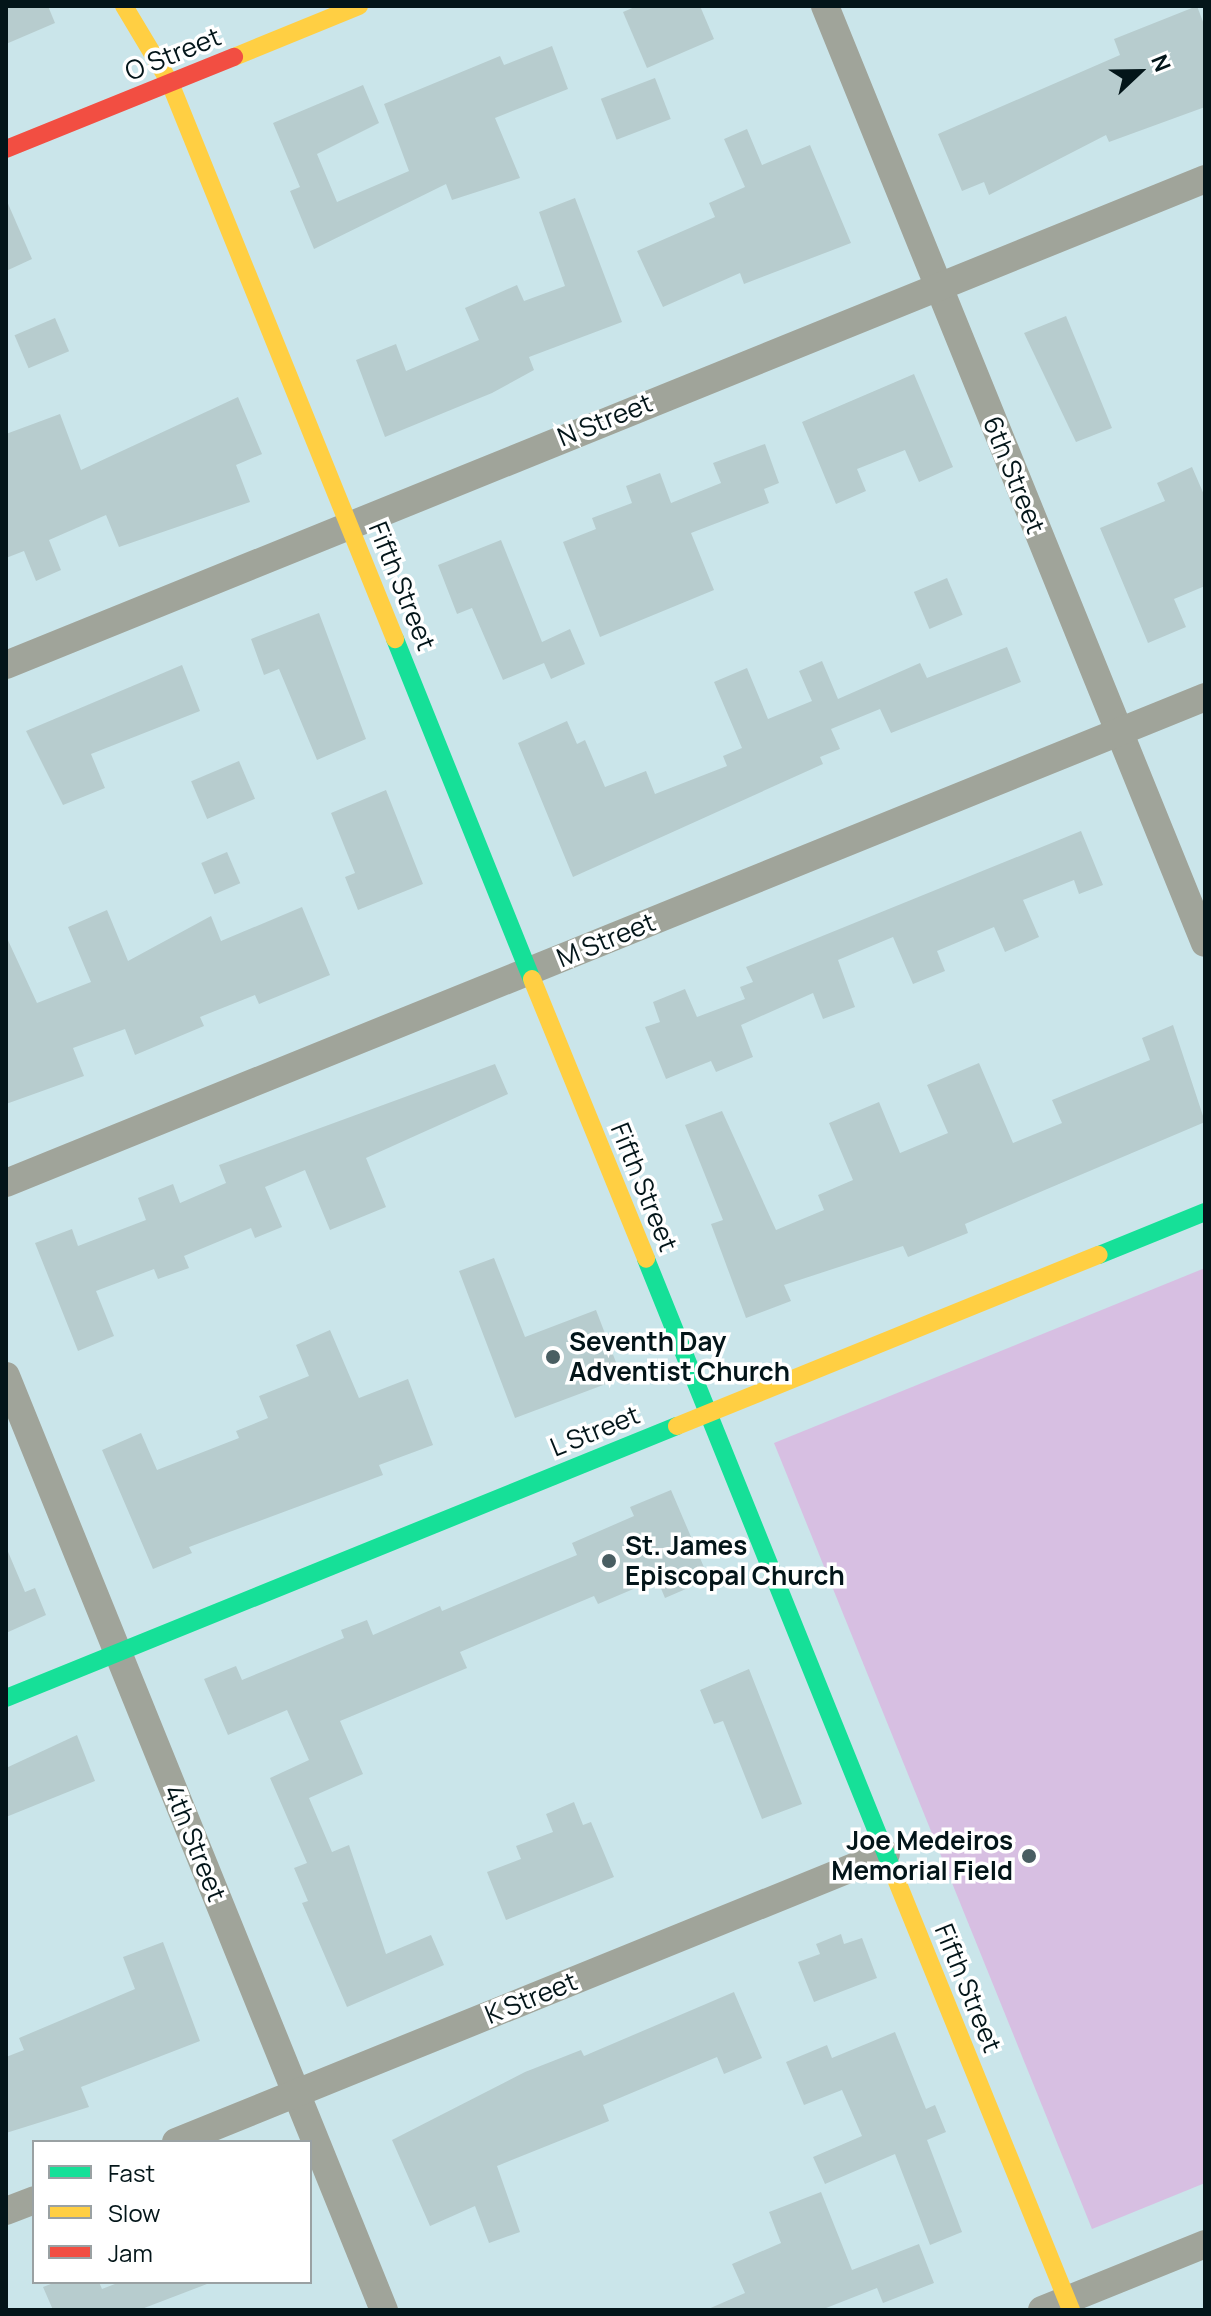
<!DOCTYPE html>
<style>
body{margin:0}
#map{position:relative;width:1211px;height:2316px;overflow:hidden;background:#cae5ea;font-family:Manrope,sans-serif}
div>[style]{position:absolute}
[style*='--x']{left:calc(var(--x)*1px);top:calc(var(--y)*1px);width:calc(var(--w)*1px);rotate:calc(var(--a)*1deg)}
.green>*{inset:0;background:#d7bfe2}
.building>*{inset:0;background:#b7ccce;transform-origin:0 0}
.street>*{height:28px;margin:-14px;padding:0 14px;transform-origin:14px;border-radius:14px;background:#a0a49a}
.fast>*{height:18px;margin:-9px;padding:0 9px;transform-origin:9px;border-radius:9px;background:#16e098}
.slow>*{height:18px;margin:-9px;padding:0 9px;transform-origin:9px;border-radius:9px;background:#ffcf43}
.jam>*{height:18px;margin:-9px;padding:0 9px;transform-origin:9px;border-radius:9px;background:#f24e42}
.dots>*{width:22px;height:22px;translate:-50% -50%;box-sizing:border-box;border:4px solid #fff;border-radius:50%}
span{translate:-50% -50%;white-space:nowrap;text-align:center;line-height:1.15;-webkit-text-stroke:7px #fff;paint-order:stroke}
.street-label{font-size:26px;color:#031519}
.poi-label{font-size:26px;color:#031519;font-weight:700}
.left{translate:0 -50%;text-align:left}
.right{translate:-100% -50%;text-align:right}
.frame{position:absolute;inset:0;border:8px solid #031519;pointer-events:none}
.legend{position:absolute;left:32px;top:2140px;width:280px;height:144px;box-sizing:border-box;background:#fff;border:2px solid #9aa1a3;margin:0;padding:10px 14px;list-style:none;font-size:24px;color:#031519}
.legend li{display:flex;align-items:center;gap:16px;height:40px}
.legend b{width:40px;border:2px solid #9aa1a3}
.north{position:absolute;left:1099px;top:32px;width:80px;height:80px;-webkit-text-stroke:6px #fff;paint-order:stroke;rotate:68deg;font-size:22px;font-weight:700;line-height:32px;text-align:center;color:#031519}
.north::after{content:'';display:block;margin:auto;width:28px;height:36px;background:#031519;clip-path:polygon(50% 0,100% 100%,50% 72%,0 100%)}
</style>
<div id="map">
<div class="green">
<i style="clip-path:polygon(1205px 1268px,1205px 2183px,1092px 2229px,774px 1443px)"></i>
</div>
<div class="building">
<i style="clip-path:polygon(6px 6px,48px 6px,55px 23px,6px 44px)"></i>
<i style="clip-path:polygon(637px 6px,700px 6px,714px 39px,647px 68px,623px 12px)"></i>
<i style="clip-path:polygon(1197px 6px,1205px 27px,1205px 107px,1109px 142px,1106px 135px,989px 195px,984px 182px,962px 191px,938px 134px,1120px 55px,1114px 39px)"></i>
<i style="clip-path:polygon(552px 46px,568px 89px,495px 118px,520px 178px,452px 200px,446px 184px,314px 249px,290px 191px,300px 187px,273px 123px,363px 85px,379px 123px,317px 154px,337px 202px,409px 171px,384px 104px,500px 56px,504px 65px)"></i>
<i style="left:655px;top:78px;width:44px;height:58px;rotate:69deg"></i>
<i style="clip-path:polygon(747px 129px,762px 165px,810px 145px,851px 243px,744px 284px,740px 273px,663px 307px,637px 251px,715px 217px,709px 203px,745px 187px,724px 139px)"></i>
<i style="clip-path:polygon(575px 198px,622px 322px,529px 357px,534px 370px,492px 393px,385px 437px,356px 360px,396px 344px,406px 371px,479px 340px,465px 308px,517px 285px,524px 301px,565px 286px,539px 212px)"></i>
<i style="clip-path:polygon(6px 199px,32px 259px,6px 271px)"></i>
<i style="clip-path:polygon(1066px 316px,1112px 428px,1076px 442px,1024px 333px)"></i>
<i style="left:55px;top:318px;width:36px;height:44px;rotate:67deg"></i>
<i style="clip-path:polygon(914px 374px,953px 467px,919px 482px,905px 450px,857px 469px,866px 491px,836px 504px,802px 422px)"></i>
<i style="clip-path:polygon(238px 397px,262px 454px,236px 465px,250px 502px,119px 547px,106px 515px,49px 540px,61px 570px,36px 581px,24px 551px,6px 558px,6px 434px,60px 414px,81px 470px)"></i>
<i style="clip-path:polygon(765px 444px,779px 483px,764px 489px,769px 503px,691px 533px,714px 590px,600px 637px,563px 542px,596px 529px,592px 518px,632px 503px,626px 486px,660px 473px,671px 503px,721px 483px,713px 463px)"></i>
<i style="clip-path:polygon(1192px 467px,1205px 497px,1205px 586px,1174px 599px,1186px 627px,1148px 643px,1100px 528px,1165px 501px,1157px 483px)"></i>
<i style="clip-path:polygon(501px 540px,542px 642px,570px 629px,585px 664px,551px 679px,544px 663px,503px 680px,472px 608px,457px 614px,438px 565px)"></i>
<i style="left:947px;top:578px;width:40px;height:36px;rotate:67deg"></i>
<i style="clip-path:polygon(319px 613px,366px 739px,317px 760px,279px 669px,264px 675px,251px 639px)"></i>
<i style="clip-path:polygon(1007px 647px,1021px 682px,891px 733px,880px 709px,831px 729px,840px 749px,820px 757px,823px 764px,573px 877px,518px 743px,567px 721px,577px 744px,585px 740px,605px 787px,646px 771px,655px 794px,727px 766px,723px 756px,742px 748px,714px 682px,747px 668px,768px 719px,812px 701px,799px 671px,822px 661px,838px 699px,920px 663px,927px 678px)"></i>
<i style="clip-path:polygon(182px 665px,200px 711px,91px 754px,105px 788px,63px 805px,26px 731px)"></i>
<i style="left:239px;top:761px;width:41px;height:52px;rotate:67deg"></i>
<i style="clip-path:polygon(386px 790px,423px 884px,358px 910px,345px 877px,355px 873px,331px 813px)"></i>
<i style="clip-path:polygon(1081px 831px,1103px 885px,1079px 894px,1074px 880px,1023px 900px,1039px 937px,1005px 952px,994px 927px,937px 951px,945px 971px,913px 984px,893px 937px,838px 960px,855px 1007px,823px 1019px,813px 993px,741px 1025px,753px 1057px,716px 1072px,711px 1061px,666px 1079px,645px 1027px,660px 1022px,653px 1002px,685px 989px,697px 1017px,745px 999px,740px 987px,753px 982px,746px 967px)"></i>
<i style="left:227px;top:852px;width:34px;height:28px;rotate:67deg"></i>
<i style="clip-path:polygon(302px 907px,330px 975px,259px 1004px,255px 995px,200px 1017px,204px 1026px,135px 1055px,125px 1029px,73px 1048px,84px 1076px,6px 1104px,6px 936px,37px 1003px,91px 982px,68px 927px,107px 910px,128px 961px,211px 916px,221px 941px)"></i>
<i style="clip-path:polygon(1173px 1025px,1205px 1122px,965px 1224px,968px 1233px,908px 1257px,903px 1246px,784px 1285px,791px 1301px,746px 1318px,711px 1224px,723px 1220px,685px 1125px,722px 1111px,776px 1230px,824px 1210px,818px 1195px,853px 1180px,829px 1123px,879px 1102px,900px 1153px,948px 1133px,927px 1085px,979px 1063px,1013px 1143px,1062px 1123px,1052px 1100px,1150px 1060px,1142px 1038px)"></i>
<i style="clip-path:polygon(495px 1064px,508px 1094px,366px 1158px,386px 1207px,330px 1230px,305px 1170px,265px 1187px,282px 1227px,255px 1238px,251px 1228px,184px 1256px,189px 1268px,158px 1279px,154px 1269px,96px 1291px,114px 1336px,78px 1351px,35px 1243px,72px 1229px,78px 1246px,146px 1220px,138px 1198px,173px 1184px,180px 1203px,226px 1183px,219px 1165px)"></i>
<i style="clip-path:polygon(494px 1258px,525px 1337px,596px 1310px,622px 1378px,515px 1418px,459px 1271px)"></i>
<i style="clip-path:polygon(330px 1330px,359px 1398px,408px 1379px,433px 1445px,379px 1465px,383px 1475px,189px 1547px,192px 1553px,153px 1569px,102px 1450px,141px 1433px,157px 1470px,239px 1438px,236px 1431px,268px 1418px,259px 1396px,309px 1376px,296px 1345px)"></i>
<i style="clip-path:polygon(671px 1490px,709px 1579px,665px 1598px,657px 1579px,598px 1604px,594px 1596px,460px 1652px,467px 1668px,340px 1721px,363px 1774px,309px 1798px,332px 1852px,349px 1845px,386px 1954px,431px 1935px,444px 1965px,347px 2007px,302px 1903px,308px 1901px,294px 1868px,307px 1863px,270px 1778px,309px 1760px,287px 1710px,228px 1735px,204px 1679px,236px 1666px,242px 1680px,344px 1638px,341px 1630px,367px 1620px,373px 1635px,440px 1606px,442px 1611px,577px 1555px,572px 1543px,634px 1516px,630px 1507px)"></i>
<i style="clip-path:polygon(6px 1547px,25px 1592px,35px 1588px,46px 1615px,6px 1633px)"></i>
<i style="clip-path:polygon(749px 1669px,802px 1804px,762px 1819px,723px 1721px,714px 1724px,700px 1690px)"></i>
<i style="clip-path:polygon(77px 1735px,95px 1781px,6px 1817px,6px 1768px)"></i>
<i style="clip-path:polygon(574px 1802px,583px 1825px,591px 1822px,614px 1877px,506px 1920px,487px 1872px,521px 1859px,516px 1846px,553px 1832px,546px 1814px)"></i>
<i style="clip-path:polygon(841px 1934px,844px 1944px,862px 1938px,877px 1978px,814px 2002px,798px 1962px,820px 1954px,816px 1944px)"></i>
<i style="clip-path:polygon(163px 1942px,200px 2041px,81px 2087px,89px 2107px,6px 2133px,6px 2057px,24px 2050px,19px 2038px,135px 1989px,123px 1957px)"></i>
<i style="clip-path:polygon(734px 1992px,762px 2058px,724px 2074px,717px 2057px,603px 2105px,609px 2121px,497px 2166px,520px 2232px,489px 2243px,475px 2206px,430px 2226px,392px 2140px,525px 2072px,581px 2050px,584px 2056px)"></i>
<i style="clip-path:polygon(895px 2032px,926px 2109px,935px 2105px,946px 2132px,927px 2140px,962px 2232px,930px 2245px,895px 2154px,825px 2184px,813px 2157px,862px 2136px,842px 2090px,804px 2105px,786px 2062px,827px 2045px,832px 2058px)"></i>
<i style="clip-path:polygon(821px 2192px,852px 2270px,919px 2244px,934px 2283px,883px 2303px,877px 2288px,821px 2310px,706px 2310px,745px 2293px,732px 2264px,781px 2243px,769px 2212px)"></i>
<i style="clip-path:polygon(56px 2282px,99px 2282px,102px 2289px,120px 2282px,207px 2284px,139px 2310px,53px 2310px,43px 2287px)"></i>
</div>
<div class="street">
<i style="--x:825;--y:6;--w:1011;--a:67.93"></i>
<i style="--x:6;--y:665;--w:1294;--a:-22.06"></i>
<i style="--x:6;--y:1183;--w:1294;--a:-22.06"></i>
<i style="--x:6;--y:1376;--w:1008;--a:67.97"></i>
<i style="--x:176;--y:2142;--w:766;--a:-22.08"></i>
<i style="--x:6;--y:2211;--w:30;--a:-21"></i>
<i style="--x:1042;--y:2310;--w:176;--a:-22"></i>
</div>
<div class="fast">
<i style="--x:395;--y:639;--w:367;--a:68.1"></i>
<i style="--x:1099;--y:1255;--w:114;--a:-22.1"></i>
<i style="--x:646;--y:1259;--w:663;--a:68.04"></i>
<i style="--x:6;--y:1698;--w:724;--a:-22.07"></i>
</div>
<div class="slow">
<i style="--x:124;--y:6;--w:90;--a:59.1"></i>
<i style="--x:170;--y:83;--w:600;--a:67.97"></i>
<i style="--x:234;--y:57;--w:135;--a:-22.2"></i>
<i style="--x:532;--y:979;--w:302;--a:67.8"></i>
<i style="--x:677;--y:1426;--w:455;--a:-22.1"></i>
<i style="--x:894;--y:1874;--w:471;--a:67.9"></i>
</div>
<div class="jam">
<i style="--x:6;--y:149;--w:246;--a:-22"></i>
</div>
<div class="dots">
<i style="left:553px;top:1357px;background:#495e62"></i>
<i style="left:609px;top:1561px;background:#495e62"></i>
<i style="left:1029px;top:1856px;background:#495e62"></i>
</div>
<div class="street-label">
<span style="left:173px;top:54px;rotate:-22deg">O Street</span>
<span style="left:605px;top:420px;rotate:-22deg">N Street</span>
<span style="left:1014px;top:475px;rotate:68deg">6th Street</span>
<span style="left:402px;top:586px;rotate:68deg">Fifth Street</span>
<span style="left:606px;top:940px;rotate:-22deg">M Street</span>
<span style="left:644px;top:1187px;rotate:68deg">Fifth Street</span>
<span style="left:595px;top:1431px;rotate:-22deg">L Street</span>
<span style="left:195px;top:1843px;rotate:68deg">4th Street</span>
<span style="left:968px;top:1988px;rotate:68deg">Fifth Street</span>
<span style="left:531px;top:1998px;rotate:-22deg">K Street</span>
</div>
<div class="poi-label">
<span class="left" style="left:569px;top:1357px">Seventh Day<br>Adventist Church</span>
<span class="left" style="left:625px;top:1561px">St. James<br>Episcopal Church</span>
<span class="right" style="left:1013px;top:1856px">Joe Medeiros<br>Memorial Field</span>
</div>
<div class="frame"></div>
<ul class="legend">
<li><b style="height:10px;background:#16e098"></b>Fast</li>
<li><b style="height:10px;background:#ffcf43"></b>Slow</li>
<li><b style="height:10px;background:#f24e42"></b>Jam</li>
</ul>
<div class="north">N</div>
</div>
